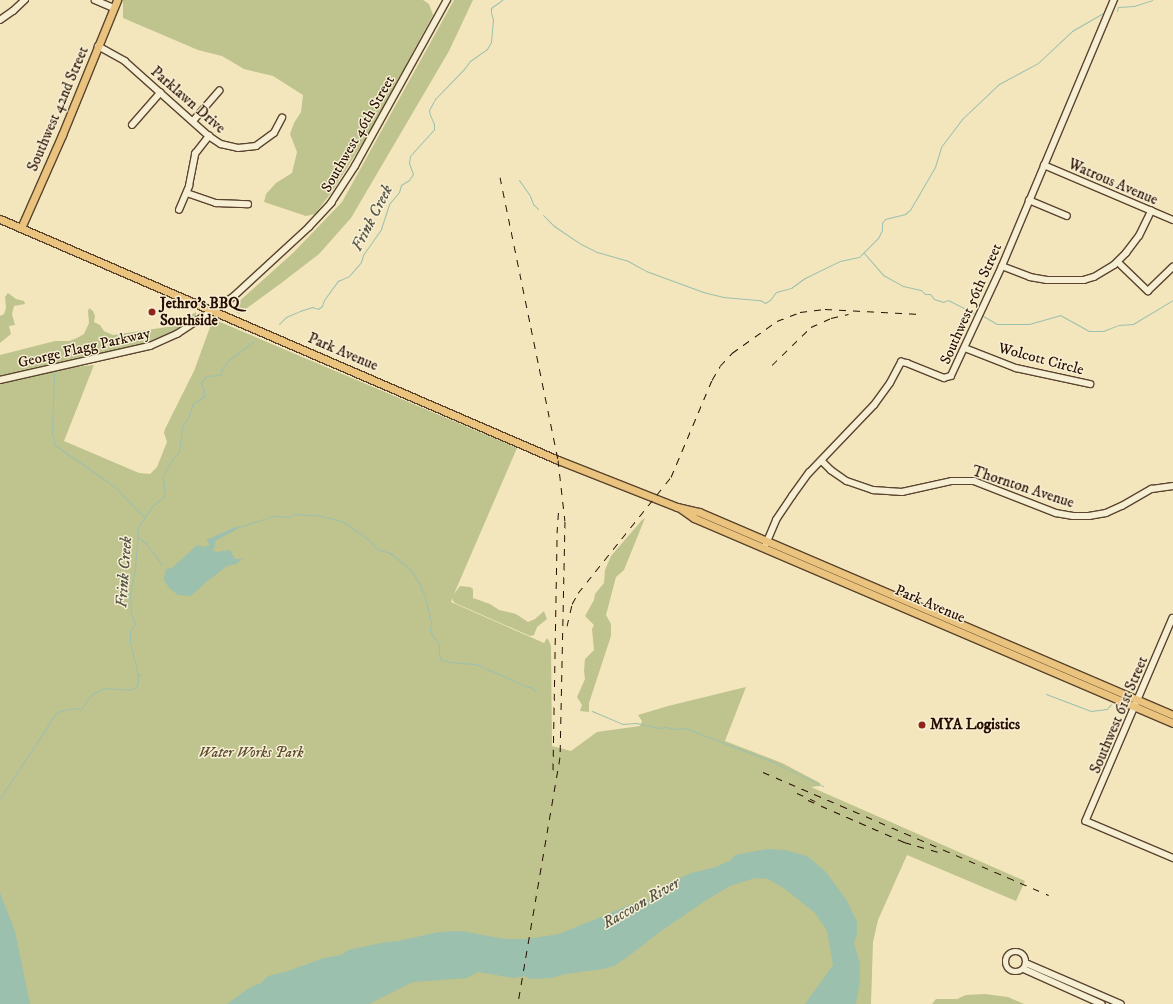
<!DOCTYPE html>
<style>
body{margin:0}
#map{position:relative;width:1173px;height:1004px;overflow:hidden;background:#f3e6bd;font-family:"IM FELL DW Pica",serif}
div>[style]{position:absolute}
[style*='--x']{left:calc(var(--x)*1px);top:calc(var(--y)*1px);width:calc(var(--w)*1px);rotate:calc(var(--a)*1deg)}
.green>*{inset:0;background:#bfc38e}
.water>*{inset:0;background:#9cc0ae}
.stream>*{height:1px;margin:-0.5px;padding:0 0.5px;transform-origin:0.5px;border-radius:0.5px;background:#9cc0ae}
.roads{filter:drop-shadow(1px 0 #5a442f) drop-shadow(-1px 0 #5a442f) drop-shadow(0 1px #5a442f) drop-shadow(0 -1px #5a442f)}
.minor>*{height:5.5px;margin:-2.75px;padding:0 2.75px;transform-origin:2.75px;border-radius:2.75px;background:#f7efd4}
.minor>.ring{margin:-2.75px;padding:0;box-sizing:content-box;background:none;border:5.5px solid #f7efd4;border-radius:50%}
.major>*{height:7px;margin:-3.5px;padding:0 3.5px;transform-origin:3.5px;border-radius:3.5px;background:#eac37e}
.rail>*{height:1px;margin-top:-0.5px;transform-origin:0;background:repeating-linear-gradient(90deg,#270e00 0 7px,transparent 0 14px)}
.dots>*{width:11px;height:11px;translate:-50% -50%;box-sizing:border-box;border:2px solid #f7efd4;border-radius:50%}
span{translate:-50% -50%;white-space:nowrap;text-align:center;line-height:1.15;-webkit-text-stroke:3px #f7efd4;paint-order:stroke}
.street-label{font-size:15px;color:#270e00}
.poi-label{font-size:15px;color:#270e00;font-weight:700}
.left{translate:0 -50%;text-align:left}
.park-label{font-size:15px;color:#5c4d32;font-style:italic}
.water-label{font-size:16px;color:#565546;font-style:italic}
</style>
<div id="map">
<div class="green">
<i style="clip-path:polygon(123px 0,423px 0,429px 4px,433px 15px,369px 133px,331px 193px,315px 214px,306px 216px,264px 202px,266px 194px,276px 183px,292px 173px,297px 152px,290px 134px,294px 123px,301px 112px,303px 95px,273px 76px,244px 69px,222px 56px,198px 50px,123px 18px)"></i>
<i style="clip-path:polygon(454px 0,473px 0,449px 51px,351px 218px,319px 254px,280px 284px,239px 314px,233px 310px,235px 305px,293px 253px,342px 202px)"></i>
<i style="clip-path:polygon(8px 293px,16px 299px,24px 301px,25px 304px,14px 306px,12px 314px,15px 325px,9px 326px,11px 334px,0 343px,0 316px,4px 314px,6px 308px,5px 297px)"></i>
<i style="clip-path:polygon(89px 308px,93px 311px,95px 316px,94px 322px,100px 325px,104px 331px,113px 335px,174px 326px,196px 312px,196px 317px,174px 332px,138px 347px,0 377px,0 355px,55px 341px,69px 341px,77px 338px,84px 334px,89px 323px,88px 311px)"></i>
<i style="clip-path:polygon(213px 319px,517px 448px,454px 594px,460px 586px,470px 587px,473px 589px,473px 598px,490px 604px,499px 610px,516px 614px,528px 622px,535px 619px,544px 611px,547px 619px,537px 627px,534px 635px,530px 636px,455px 603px,453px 601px,453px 598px,451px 602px,544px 643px,547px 638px,549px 641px,551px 646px,552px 746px,571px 751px,597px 732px,640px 726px,642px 721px,638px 715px,668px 706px,746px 687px,725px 741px,782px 763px,820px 783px,820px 786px,811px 787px,1025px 881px,1016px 901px,907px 855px,878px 920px,873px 942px,871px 1004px,0 1004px,0 382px,66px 368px,94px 365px,64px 441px,139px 473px,150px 474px,157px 467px,167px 442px,164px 433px,165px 429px,194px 371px)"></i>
<i style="clip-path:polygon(645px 518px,624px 570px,616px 577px,606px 615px,611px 624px,611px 636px,589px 703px,589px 712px,580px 711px,582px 705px,577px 697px,585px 679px,584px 671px,585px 659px,594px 650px,592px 629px,594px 625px,585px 616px,594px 600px,595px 594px,604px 583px,605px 570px,611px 556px,642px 520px)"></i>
<i style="clip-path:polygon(985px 994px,1008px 997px,1024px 1004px,932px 1004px,936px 999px,957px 999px,966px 995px)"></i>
</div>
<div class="water">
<i style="clip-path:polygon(238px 526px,239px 528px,215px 541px,215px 547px,212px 550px,217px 552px,230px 550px,235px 559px,243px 559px,236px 564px,227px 566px,205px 583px,191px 596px,178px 595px,169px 588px,164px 580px,166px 569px,172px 568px,197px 545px,203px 547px,210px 545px,206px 540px)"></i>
<i style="clip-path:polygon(767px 849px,785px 850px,807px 856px,825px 871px,846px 899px,857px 922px,857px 934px,854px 943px,860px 963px,860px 981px,856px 1004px,805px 1004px,833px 965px,827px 931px,815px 913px,785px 889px,768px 879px,755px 878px,730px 886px,705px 901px,657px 934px,629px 956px,614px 966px,603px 969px,565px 974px,552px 978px,529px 979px,525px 976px,513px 978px,478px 972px,467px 978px,413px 982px,369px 1004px,227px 1004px,249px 988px,261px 983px,268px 976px,288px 971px,324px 958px,341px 955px,348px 950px,386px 942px,398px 941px,439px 932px,462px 931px,505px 939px,527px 939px,559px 934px,632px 904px,647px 901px,670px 882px,691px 873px,716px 867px,731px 860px,735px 855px)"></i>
<i style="clip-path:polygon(0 893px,15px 931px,30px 1004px,0 1004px)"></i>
</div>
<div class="stream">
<i style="--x:1117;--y:11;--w:4;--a:-76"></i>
<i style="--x:1118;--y:7;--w:16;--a:-4"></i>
<i style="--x:1134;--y:6;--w:19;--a:-18"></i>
<i style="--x:519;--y:180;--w:19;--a:55"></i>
<i style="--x:530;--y:196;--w:9;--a:69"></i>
<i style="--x:533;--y:204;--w:7;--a:45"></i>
<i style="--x:543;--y:215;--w:16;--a:45"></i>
<i style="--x:554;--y:226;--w:32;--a:34"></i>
<i style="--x:581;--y:244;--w:18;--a:27"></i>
<i style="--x:597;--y:252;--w:32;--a:16"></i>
<i style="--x:628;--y:261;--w:21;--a:29"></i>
<i style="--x:646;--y:271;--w:61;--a:20.2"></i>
<i style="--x:703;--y:292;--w:21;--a:14"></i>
<i style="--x:723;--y:297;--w:37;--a:5"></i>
<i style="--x:760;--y:300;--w:6;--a:31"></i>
<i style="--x:765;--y:303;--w:6;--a:-31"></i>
<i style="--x:770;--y:300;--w:10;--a:-53"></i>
<i style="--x:776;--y:292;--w:16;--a:-15"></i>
<i style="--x:791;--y:288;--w:17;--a:-36"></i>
<i style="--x:805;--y:278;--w:39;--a:-26"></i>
<i style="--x:840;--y:261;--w:19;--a:-12"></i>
<i style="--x:859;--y:257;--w:27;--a:-45"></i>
<i style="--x:878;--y:238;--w:9;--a:-63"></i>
<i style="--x:882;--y:230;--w:7;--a:-90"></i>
<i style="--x:882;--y:223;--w:5;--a:-53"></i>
<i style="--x:885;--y:219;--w:21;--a:-14"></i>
<i style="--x:905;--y:214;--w:6;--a:-39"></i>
<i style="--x:910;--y:210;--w:50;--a:-59.8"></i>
<i style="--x:935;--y:167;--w:21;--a:-73"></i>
<i style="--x:941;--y:147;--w:35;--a:-53"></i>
<i style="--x:962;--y:119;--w:51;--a:-43.4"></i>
<i style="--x:999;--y:84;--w:44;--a:-28.3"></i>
<i style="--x:1038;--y:63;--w:47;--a:-43.3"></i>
<i style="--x:1072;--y:31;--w:36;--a:-30"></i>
<i style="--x:864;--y:253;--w:29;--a:49"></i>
<i style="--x:883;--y:275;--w:23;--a:29"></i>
<i style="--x:903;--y:286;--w:18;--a:13"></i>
<i style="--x:921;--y:290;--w:6;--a:45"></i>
<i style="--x:925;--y:294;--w:5;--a:0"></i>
<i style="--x:930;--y:294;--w:6;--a:51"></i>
<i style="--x:934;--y:299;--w:9;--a:18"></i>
<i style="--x:943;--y:302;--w:5;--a:-22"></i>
<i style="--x:948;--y:300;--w:31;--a:27"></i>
<i style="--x:983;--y:316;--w:16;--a:30"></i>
<i style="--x:997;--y:324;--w:32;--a:0"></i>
<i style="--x:1029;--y:324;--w:32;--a:-16"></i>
<i style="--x:1060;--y:315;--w:33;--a:29"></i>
<i style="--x:1089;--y:331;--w:14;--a:0"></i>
<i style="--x:1103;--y:331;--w:17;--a:-21"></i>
<i style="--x:1119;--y:325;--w:14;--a:-4"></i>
<i style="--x:1133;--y:324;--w:47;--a:-31"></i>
<i style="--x:279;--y:324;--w:10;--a:-45"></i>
<i style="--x:286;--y:317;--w:15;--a:-23"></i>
<i style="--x:300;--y:311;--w:13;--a:-18"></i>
<i style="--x:312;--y:307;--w:6;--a:18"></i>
<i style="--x:318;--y:309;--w:5;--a:-37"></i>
<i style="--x:322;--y:306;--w:6;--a:-72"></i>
<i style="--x:324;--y:300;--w:24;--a:-54"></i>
<i style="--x:338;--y:281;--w:12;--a:-24"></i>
<i style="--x:349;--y:276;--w:18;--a:-49"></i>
<i style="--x:361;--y:262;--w:7;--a:-74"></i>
<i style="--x:363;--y:255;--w:32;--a:-55"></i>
<i style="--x:381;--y:229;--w:26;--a:-72"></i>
<i style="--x:389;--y:204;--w:16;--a:-50"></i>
<i style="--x:399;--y:192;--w:7;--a:-74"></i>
<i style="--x:401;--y:185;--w:9;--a:-32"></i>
<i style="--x:409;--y:180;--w:7;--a:-56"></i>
<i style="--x:413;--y:174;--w:12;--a:-110"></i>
<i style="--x:409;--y:163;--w:7;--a:-82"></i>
<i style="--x:410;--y:156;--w:36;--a:-48"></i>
<i style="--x:434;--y:129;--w:5;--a:-90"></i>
<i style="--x:434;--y:124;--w:10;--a:-114"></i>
<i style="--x:430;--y:115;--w:5;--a:-101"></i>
<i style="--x:429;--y:110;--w:13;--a:-61"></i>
<i style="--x:435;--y:99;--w:42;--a:-46"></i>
<i style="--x:464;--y:69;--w:10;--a:-53"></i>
<i style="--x:470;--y:61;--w:21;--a:-35"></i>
<i style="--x:487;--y:49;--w:8;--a:-60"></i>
<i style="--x:491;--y:42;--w:23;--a:-85"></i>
<i style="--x:493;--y:19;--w:6;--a:-108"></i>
<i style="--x:491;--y:13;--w:5;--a:-90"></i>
<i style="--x:491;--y:8;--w:14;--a:-36"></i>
<i style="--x:50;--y:356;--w:6;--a:81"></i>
<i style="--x:54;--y:373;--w:59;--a:91.9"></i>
<i style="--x:52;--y:432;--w:13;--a:77"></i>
<i style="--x:55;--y:445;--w:73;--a:35"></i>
<i style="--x:115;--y:487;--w:42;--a:46"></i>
<i style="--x:239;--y:527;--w:36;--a:-18"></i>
<i style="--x:273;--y:516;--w:16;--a:4"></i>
<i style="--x:289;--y:517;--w:6;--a:-31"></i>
<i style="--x:294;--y:514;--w:22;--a:3"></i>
<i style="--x:316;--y:515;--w:27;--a:13"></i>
<i style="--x:342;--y:521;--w:32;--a:35"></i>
<i style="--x:368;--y:539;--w:13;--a:48"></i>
<i style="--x:377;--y:549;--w:14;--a:17"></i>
<i style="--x:390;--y:553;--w:26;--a:39"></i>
<i style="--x:410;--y:569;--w:17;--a:57"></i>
<i style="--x:419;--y:583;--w:12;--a:66"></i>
<i style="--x:424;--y:594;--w:29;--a:76"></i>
<i style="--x:431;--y:622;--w:9;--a:96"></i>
<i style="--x:430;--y:631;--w:17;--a:57"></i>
<i style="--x:439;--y:645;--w:10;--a:90"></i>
<i style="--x:439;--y:655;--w:5;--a:68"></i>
<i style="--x:441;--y:660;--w:10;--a:11"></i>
<i style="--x:451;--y:662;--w:25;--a:5"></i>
<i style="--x:476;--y:664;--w:57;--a:23.9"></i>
<i style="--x:528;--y:687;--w:2;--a:0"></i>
<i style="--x:530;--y:687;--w:7;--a:34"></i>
<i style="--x:137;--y:537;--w:11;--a:34"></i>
<i style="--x:146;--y:543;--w:27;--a:54"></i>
<i style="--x:138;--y:674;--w:3;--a:18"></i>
<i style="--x:1046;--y:694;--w:48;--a:20.7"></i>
<i style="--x:1091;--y:711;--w:16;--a:-7"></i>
<i style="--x:1107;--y:709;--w:6;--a:-51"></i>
<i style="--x:592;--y:711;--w:33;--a:23"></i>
<i style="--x:622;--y:724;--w:14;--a:-4"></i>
<i style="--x:636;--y:723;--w:25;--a:12"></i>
<i style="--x:660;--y:728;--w:6;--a:-9"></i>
<i style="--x:666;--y:727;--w:8;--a:14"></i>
<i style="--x:674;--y:729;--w:11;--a:-5"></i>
<i style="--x:685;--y:728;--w:92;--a:21"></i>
<i style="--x:771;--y:761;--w:58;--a:25.7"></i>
<i style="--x:0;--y:798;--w:103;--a:-56.5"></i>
<i style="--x:57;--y:712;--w:16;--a:-14"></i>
<i style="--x:73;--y:708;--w:8;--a:7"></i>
<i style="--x:81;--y:709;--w:17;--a:-54"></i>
<i style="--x:91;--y:695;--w:15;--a:-28"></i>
<i style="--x:104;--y:688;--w:26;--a:4"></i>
<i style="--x:130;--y:690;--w:7;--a:-27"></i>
<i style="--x:136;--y:687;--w:5;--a:-68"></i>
<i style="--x:138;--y:682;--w:11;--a:-95"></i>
<i style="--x:137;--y:671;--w:30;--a:-104"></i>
<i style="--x:130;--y:642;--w:11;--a:-90"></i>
<i style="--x:130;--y:631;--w:9;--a:-54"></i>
<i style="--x:135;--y:624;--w:12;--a:-110"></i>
<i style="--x:131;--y:613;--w:19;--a:-93"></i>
<i style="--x:130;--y:594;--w:25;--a:-79"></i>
<i style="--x:135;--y:569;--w:42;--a:-85.9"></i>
<i style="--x:138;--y:527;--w:25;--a:-56"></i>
<i style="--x:152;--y:506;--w:16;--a:-38"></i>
<i style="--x:165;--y:496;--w:20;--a:-96"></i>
<i style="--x:163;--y:476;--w:17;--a:-62"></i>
<i style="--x:171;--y:461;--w:12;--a:-48"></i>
<i style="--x:179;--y:452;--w:25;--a:-83"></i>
<i style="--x:182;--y:427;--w:13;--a:-58"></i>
<i style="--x:189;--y:416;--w:14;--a:-73"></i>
<i style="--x:193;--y:403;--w:13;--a:-29"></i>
<i style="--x:204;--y:397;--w:7;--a:-90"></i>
<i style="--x:204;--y:390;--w:8;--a:-113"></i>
<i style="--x:201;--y:383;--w:4;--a:-63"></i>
<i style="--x:203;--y:379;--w:5;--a:-37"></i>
<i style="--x:207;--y:376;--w:13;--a:-4"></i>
<i style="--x:220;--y:375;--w:9;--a:-69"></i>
<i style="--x:223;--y:367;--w:9;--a:-49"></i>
<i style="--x:229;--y:360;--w:31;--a:-37"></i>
</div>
<div class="roads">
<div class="minor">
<i style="--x:95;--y:0;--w:21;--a:23"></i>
<i style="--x:0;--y:20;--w:16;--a:-35"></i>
<i style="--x:13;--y:11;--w:16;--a:-43"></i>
<i style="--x:98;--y:46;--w:31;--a:29"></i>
<i style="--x:125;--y:61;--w:113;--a:41.8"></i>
<i style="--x:209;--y:136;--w:14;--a:34"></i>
<i style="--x:221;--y:144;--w:17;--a:13"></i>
<i style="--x:238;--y:148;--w:18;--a:-6"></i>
<i style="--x:256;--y:146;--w:22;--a:-36"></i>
<i style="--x:274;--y:133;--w:17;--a:-62"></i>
<i style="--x:193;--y:121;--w:40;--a:-49"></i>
<i style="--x:132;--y:125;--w:43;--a:-48.8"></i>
<i style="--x:1044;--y:165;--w:140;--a:23.1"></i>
<i style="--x:187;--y:193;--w:31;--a:19"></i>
<i style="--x:216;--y:203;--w:32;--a:2"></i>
<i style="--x:1029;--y:200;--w:41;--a:22.8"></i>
<i style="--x:179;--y:210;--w:26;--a:-67"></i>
<i style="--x:189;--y:186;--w:33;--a:-79"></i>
<i style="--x:195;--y:154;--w:23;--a:-52"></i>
<i style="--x:1118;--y:262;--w:42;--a:44"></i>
<i style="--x:1148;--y:291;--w:35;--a:-44"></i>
<i style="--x:1002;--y:266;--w:30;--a:21"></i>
<i style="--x:1030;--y:277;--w:17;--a:10"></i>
<i style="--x:1047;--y:280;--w:37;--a:0"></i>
<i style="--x:1084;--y:280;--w:10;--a:-17"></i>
<i style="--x:1094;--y:277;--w:23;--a:-31"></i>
<i style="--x:1114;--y:265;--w:17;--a:-45"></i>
<i style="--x:1126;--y:253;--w:21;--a:-53"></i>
<i style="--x:1139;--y:236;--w:28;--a:-64"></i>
<i style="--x:965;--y:348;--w:55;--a:21.4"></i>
<i style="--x:1016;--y:368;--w:76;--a:12.2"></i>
<i style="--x:0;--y:380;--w:154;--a:-12.8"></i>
<i style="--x:150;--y:346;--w:30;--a:-24"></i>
<i style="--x:177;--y:334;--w:67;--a:-33.5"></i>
<i style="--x:233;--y:297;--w:103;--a:-42.6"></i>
<i style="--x:309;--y:227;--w:33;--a:-47"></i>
<i style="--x:331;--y:203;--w:44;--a:-57"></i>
<i style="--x:355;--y:166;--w:190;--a:-61"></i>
<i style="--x:822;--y:461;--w:13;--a:45"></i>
<i style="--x:831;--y:470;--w:19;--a:35"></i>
<i style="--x:847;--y:481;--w:28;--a:19"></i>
<i style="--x:873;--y:490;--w:29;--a:4"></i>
<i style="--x:902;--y:492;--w:51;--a:-12.4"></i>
<i style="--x:952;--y:481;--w:22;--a:0"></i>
<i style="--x:974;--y:481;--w:88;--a:21.3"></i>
<i style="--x:1056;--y:513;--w:17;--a:10"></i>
<i style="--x:1073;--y:516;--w:16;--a:0"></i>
<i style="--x:1089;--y:516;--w:17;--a:-10"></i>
<i style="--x:1106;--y:513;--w:17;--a:-24"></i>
<i style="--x:1122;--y:506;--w:34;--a:-30"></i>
<i style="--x:1152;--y:489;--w:21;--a:-8"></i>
<i style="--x:766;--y:544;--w:26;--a:-67"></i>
<i style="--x:776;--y:520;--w:29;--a:-56"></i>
<i style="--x:792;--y:496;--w:29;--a:-54"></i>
<i style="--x:809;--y:473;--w:94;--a:-46.3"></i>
<i style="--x:874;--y:405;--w:27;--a:-54"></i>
<i style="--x:890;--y:383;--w:24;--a:-62"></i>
<i style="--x:901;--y:362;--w:6;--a:9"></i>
<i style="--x:907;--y:363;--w:40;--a:22"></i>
<i style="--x:944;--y:378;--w:7;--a:-16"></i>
<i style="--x:951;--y:376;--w:121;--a:-65.1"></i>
<i style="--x:1002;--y:266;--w:289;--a:-67.2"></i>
<i style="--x:1173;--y:618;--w:221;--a:113.2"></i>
<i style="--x:1086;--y:821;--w:95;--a:23"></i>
<i class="ring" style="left:1006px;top:952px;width:14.5px;height:14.5px"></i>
<i style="--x:1026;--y:963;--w:103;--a:23.3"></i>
<i style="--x:1024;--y:969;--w:85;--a:24.2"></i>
</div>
<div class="major">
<i style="--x:0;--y:219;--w:608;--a:23.36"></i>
<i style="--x:558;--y:460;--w:128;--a:21.6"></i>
<i style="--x:677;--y:507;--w:23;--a:13"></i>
<i style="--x:699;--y:512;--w:516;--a:23.18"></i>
<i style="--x:21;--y:228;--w:102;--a:-66.2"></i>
<i style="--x:62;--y:135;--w:146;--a:-67.8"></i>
<i style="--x:681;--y:509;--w:16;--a:35"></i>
<i style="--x:694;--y:518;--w:521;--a:23.17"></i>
</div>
</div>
<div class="rail">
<i style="--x:500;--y:177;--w:289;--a:78.4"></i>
<i style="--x:558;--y:460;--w:61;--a:83.5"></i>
<i style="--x:565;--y:521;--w:236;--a:91.2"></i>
<i style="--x:560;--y:757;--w:251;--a:99.7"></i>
<i style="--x:772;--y:365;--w:54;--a:-44.3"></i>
<i style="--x:811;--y:327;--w:22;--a:-24"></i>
<i style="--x:831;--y:318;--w:18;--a:-13"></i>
<i style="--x:567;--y:626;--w:23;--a:-77"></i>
<i style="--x:572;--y:604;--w:13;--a:-61"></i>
<i style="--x:578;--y:593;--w:149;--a:-51.3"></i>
<i style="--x:671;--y:477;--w:105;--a:-67.1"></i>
<i style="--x:712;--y:380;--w:16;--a:-60"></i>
<i style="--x:720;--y:366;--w:18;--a:-47"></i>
<i style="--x:732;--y:353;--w:55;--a:-35.4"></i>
<i style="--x:777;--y:321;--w:25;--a:-21"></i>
<i style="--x:800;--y:312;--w:25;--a:-7"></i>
<i style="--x:825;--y:309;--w:95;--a:3"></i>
<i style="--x:553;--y:770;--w:237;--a:-89"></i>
<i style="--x:557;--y:533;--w:27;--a:-86"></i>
<i style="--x:763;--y:772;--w:311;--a:23.3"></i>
<i style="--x:797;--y:793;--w:20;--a:24"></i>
<i style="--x:808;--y:800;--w:105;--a:23.6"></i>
<i style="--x:904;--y:842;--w:35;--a:16"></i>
</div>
<div class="dots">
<i style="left:152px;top:312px;background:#8f2418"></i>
<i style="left:922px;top:725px;background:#8f2418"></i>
</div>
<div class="street-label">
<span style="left:188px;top:100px;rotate:41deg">Parklawn Drive</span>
<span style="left:58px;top:109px;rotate:-67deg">Southwest 42nd Street</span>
<span style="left:358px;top:134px;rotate:-60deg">Southwest 46th Street</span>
<span style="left:1113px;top:182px;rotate:23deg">Watrous Avenue</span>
<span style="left:971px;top:304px;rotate:-66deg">Southwest 56th Street</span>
<span style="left:84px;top:348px;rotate:-13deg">George Flagg Parkway</span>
<span style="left:343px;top:352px;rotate:23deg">Park Avenue</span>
<span style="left:1041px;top:359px;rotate:15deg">Wolcott Circle</span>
<span style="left:1023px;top:487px;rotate:18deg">Thornton Avenue</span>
<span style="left:930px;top:604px;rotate:23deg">Park Avenue</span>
<span style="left:1119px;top:715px;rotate:-67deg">Southwest 61st Street</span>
</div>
<div class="poi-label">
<span class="left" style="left:160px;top:312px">Jethro's BBQ<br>Southside</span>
<span class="left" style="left:930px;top:725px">MYA Logistics</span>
</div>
<div class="park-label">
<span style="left:251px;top:753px">Water Works Park</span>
</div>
<div class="water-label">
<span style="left:372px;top:218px;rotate:-63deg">Frink Creek</span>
<span style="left:124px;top:572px;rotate:-86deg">Frink Creek</span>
<span style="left:641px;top:903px;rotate:-30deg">Raccoon River</span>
</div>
</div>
